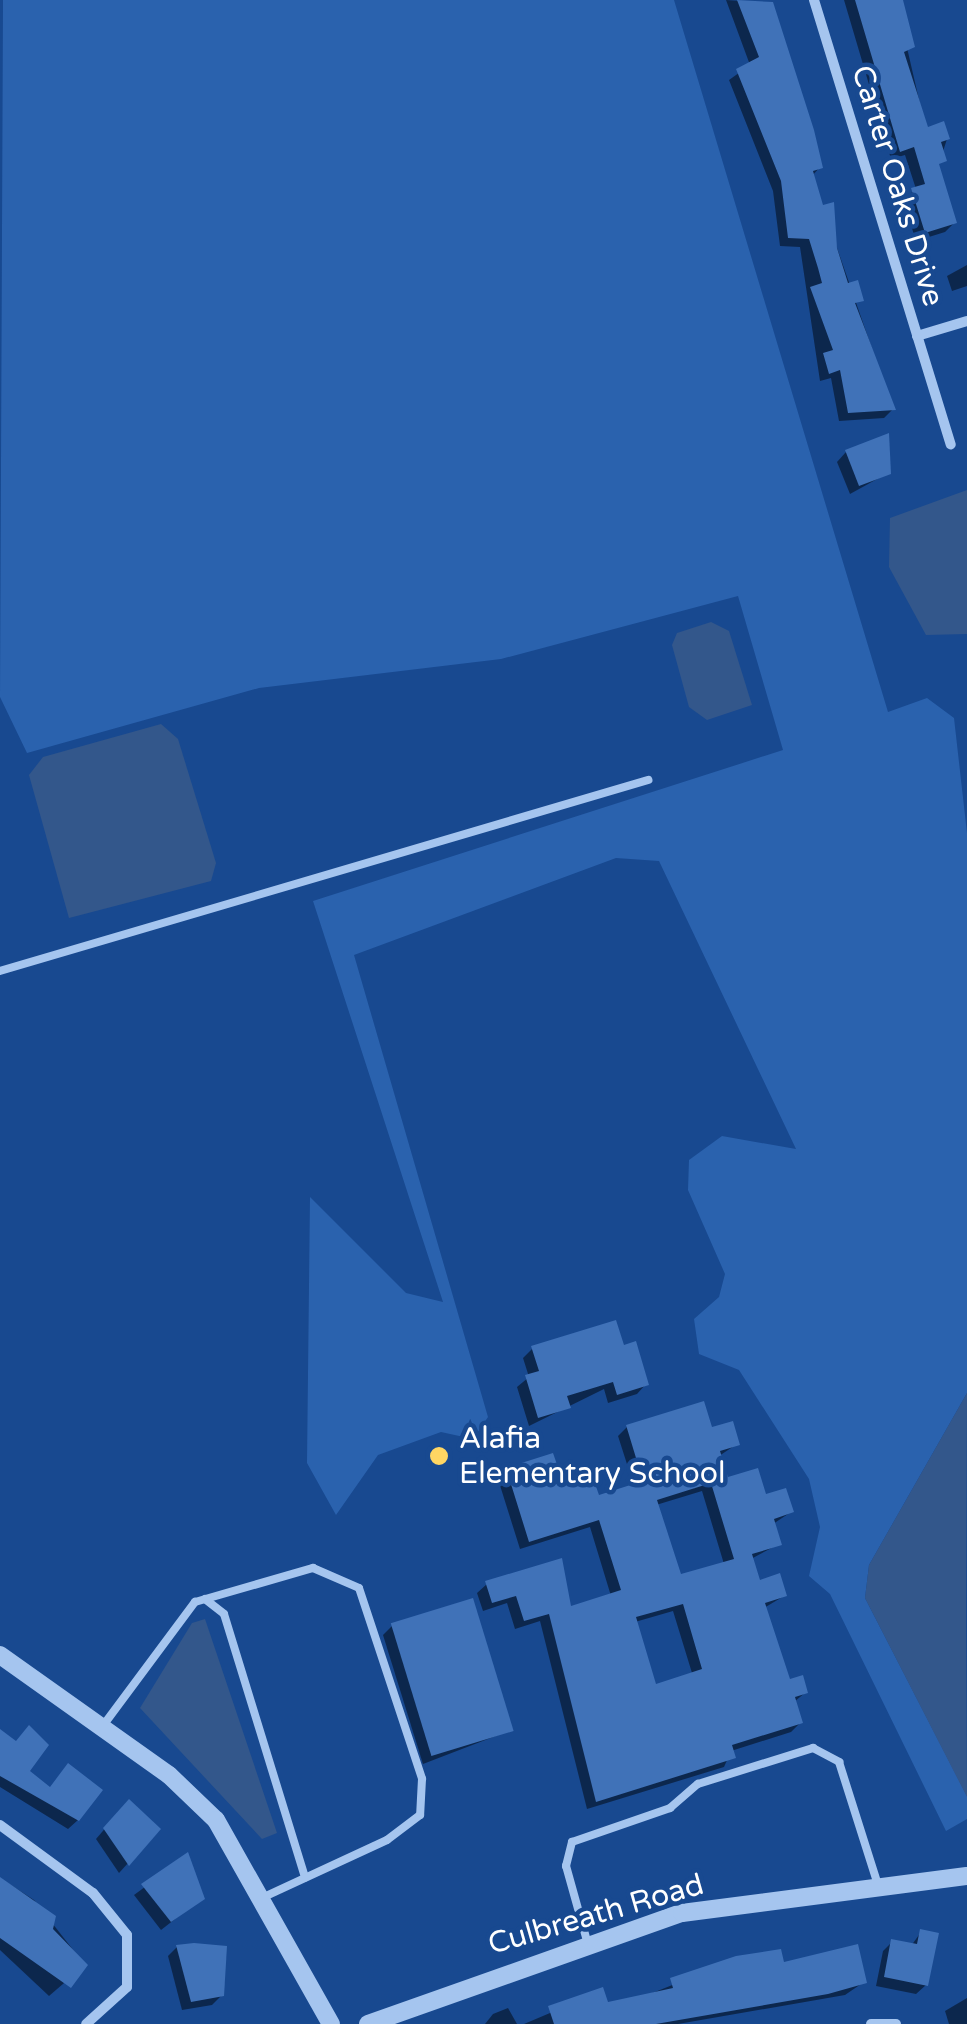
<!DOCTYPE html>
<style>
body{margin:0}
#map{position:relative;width:967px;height:2024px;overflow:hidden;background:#184990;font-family:"Varela Round",sans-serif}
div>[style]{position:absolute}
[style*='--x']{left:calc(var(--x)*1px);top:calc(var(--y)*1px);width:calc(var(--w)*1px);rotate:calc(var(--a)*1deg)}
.green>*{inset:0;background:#2a62ae}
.water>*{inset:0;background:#33578b}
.shadow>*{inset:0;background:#0007}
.building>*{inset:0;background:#4072b8;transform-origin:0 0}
.service>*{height:8px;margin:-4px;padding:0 4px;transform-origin:4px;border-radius:4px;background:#a5c5ef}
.minor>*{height:10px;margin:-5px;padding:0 5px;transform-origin:5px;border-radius:5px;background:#a5c5ef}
.tertiary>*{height:18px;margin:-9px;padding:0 9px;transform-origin:9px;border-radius:9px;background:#a5c5ef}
.dots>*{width:28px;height:28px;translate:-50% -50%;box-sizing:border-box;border:5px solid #184990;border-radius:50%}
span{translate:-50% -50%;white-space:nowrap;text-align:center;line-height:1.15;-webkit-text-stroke:9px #184990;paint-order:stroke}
.street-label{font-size:30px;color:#fff}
.poi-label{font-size:30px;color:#fff}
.left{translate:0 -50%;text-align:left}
</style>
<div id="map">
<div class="green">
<i style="clip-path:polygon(3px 0,674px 0,888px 712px,927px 698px,954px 718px,967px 833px,967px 1393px,869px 1565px,865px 1598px,967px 1796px,967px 1819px,946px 1831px,830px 1594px,809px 1576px,820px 1527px,809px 1479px,739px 1370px,699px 1354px,694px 1319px,719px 1297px,725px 1274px,688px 1190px,689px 1160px,722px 1136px,796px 1149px,659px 861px,616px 858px,354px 955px,488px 1417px,473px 1439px,441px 1432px,378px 1455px,336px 1515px,307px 1463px,310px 1197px,406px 1293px,443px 1302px,313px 901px,783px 750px,738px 596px,501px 659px,259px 688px,27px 753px,0 697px)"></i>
</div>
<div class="water">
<i style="clip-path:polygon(967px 490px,967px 634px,926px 635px,889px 567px,890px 518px)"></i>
<i style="clip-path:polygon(711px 622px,729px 631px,752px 705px,707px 720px,689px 707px,672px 645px,677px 633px)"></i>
<i style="clip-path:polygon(161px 724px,178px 739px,216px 863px,211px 881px,69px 918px,29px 775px,43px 757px)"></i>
<i style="clip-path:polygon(967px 1393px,966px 1617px,967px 1797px,865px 1598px,869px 1565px)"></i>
<i style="clip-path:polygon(205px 1619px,277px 1833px,262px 1839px,140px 1708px,192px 1623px)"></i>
</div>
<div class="shadow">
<i style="clip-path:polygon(726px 0,771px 3px,820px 167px,812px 176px,893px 409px,884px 418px,839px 421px,831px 378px,820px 381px,800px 247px,780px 246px,773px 191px,729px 80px,750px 65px)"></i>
<i style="clip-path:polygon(844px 0,896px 0,926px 130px,947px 139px,938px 167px,955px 222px,945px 232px,916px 241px,903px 200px,916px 189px,905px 155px,891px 159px)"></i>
<i style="clip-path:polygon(967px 265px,967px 286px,952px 291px,947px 276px)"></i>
<i style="clip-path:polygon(846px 452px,888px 473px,850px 494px,837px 462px)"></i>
<i style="clip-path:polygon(622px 1348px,646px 1384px,637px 1394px,608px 1403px,604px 1389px,529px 1426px,517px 1387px,529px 1377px,523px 1358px,532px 1349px)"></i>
<i style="clip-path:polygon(evenodd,627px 1427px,711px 1430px,737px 1444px,719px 1456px,726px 1480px,791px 1512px,773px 1524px,779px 1544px,751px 1559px,758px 1583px,784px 1596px,764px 1608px,788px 1682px,806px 1692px,794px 1702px,800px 1723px,791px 1732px,731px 1751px,724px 1767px,587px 1809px,540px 1621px,515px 1629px,507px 1603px,483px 1611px,477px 1593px,487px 1584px,569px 1609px,611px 1596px,590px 1527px,520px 1549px,498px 1479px,507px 1470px,597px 1498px,634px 1486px,618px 1436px,627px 1427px,702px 1491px,724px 1564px,679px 1578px,656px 1505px,702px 1491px,627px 1427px,673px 1611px,692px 1673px,654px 1687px,635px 1622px,673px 1611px)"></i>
<i style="clip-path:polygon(392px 1626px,511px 1730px,423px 1764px,383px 1635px)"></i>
<i style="clip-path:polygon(29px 1728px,46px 1745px,26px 1771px,78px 1820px,68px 1829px,0 1787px,0 1732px,15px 1743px)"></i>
<i style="clip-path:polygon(120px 1811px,158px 1830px,119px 1873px,96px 1839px)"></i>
<i style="clip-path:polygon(187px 1856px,202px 1898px,161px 1930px,134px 1895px)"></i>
<i style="clip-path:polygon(0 1878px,34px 1900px,85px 1965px,49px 1996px,0 1950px)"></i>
<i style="clip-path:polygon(921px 1932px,926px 1985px,916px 1994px,876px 1986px,883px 1951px,892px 1942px,911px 1946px)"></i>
<i style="clip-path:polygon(177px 1947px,222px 1995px,212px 2005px,182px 2010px,168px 1956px)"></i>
<i style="clip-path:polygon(737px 1959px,864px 1982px,845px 1995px,678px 2024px,524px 2024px,602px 1991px,606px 2005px,635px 2000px)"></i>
<i style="clip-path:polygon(967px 1998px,967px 2024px,949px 2024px,945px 2011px)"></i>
<i style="clip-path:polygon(508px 2008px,517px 2024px,485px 2024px,493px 2014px)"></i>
</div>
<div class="building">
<i style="clip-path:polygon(737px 0,773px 2px,814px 130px,823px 168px,813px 171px,823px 205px,834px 202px,837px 248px,848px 283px,858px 280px,864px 301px,855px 303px,896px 410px,848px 413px,840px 370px,829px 374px,823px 353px,833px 350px,810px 287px,822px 283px,818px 268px,809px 239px,788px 238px,781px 181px,736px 69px,759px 57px)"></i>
<i style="clip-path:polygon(855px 0,903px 0,915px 47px,904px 52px,928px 127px,944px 121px,950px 139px,941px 142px,947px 161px,939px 164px,957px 223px,925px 233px,911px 188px,925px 184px,914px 147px,900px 152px)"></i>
<i style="clip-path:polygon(889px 433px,891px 474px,859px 486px,845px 450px)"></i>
<i style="clip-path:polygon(616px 1320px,624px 1345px,636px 1341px,649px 1385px,617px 1395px,613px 1382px,567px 1396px,571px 1408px,538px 1418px,525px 1375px,539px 1371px,531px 1346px)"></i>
<i style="clip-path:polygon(evenodd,704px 1401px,712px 1427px,733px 1421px,740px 1445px,720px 1451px,728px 1477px,758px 1468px,766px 1494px,786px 1488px,794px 1512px,774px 1519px,782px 1545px,752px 1554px,760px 1580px,780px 1573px,787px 1596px,765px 1603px,790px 1679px,803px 1675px,808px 1693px,795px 1697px,803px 1723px,732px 1745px,736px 1758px,596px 1802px,549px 1614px,524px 1621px,516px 1596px,492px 1603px,485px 1581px,562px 1558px,571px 1606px,621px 1590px,599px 1520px,529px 1542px,506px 1468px,553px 1453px,562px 1479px,593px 1478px,599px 1495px,643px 1481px,626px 1425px,704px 1401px,711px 1483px,734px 1559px,681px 1574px,657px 1500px,711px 1483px,704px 1401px,683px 1604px,702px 1669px,656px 1684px,636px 1617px,683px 1604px)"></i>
<i style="left:473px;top:1598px;width:139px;height:86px;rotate:73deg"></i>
<i style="clip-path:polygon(29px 1725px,49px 1745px,30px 1771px,50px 1787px,68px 1763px,103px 1790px,79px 1821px,0 1776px,0 1729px,16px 1741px)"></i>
<i style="clip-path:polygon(129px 1799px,161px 1829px,129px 1866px,103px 1828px)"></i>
<i style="clip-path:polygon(188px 1852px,205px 1899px,171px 1922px,141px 1884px)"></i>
<i style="clip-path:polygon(0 1877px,56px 1916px,53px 1929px,88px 1965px,71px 1988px,0 1938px)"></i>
<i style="clip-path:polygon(920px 1929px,939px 1933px,928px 1986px,884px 1977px,891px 1939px,917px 1944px)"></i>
<i style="clip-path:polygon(194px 1943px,227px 1946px,224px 1996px,191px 2002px,176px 1945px)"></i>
<i style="clip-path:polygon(858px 1944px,867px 1983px,828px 1994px,656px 2024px,554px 2024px,548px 2006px,603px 1987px,608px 2002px,673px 1988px,670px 1978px,736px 1956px,781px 1949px,784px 1962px)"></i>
</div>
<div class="service">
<i style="--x:0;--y:971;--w:676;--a:-16.42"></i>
<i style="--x:205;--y:1599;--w:24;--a:38"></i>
<i style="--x:224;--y:1614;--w:276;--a:72.9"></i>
<i style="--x:102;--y:1727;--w:156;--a:-53.4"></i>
<i style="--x:195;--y:1602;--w:123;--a:-16.1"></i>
<i style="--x:313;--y:1568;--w:50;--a:23.5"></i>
<i style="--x:359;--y:1588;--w:201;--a:71.7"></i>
<i style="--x:422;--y:1779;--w:36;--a:93"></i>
<i style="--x:420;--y:1815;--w:41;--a:142.9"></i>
<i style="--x:387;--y:1840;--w:133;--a:155.2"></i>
<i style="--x:587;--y:1941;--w:78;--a:-105.6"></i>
<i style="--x:566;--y:1866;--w:25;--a:-76"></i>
<i style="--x:572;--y:1842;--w:104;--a:-19.1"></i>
<i style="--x:670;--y:1808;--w:37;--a:-41"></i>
<i style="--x:698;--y:1784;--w:121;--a:-17.4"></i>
<i style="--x:813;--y:1748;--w:30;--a:28"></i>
<i style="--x:839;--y:1762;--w:129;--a:72.4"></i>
</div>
<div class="minor">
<i style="--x:814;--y:0;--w:465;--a:72.9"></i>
<i style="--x:917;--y:336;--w:52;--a:-16.7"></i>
<i style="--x:0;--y:1825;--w:115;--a:36.2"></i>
<i style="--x:93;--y:1893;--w:54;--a:51"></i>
<i style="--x:127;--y:1935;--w:52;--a:90"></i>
<i style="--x:127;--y:1987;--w:55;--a:137.9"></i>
<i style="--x:871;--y:2024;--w:25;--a:0"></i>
</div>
<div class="tertiary">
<i style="--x:0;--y:1655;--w:207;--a:35.4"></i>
<i style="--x:169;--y:1775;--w:65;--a:43.8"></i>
<i style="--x:216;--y:1820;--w:234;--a:60.6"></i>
<i style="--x:368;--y:2024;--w:333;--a:-19.5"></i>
<i style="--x:682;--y:1913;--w:287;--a:-7.4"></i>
</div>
<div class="dots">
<i style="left:439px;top:1456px;background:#ffd663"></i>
</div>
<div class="street-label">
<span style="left:897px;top:186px;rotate:73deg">Carter Oaks Drive</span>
<span style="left:596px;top:1915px;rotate:-16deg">Culbreath Road</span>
</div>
<div class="poi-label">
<span class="left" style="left:459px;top:1456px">Alafia<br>Elementary School</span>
</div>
</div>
